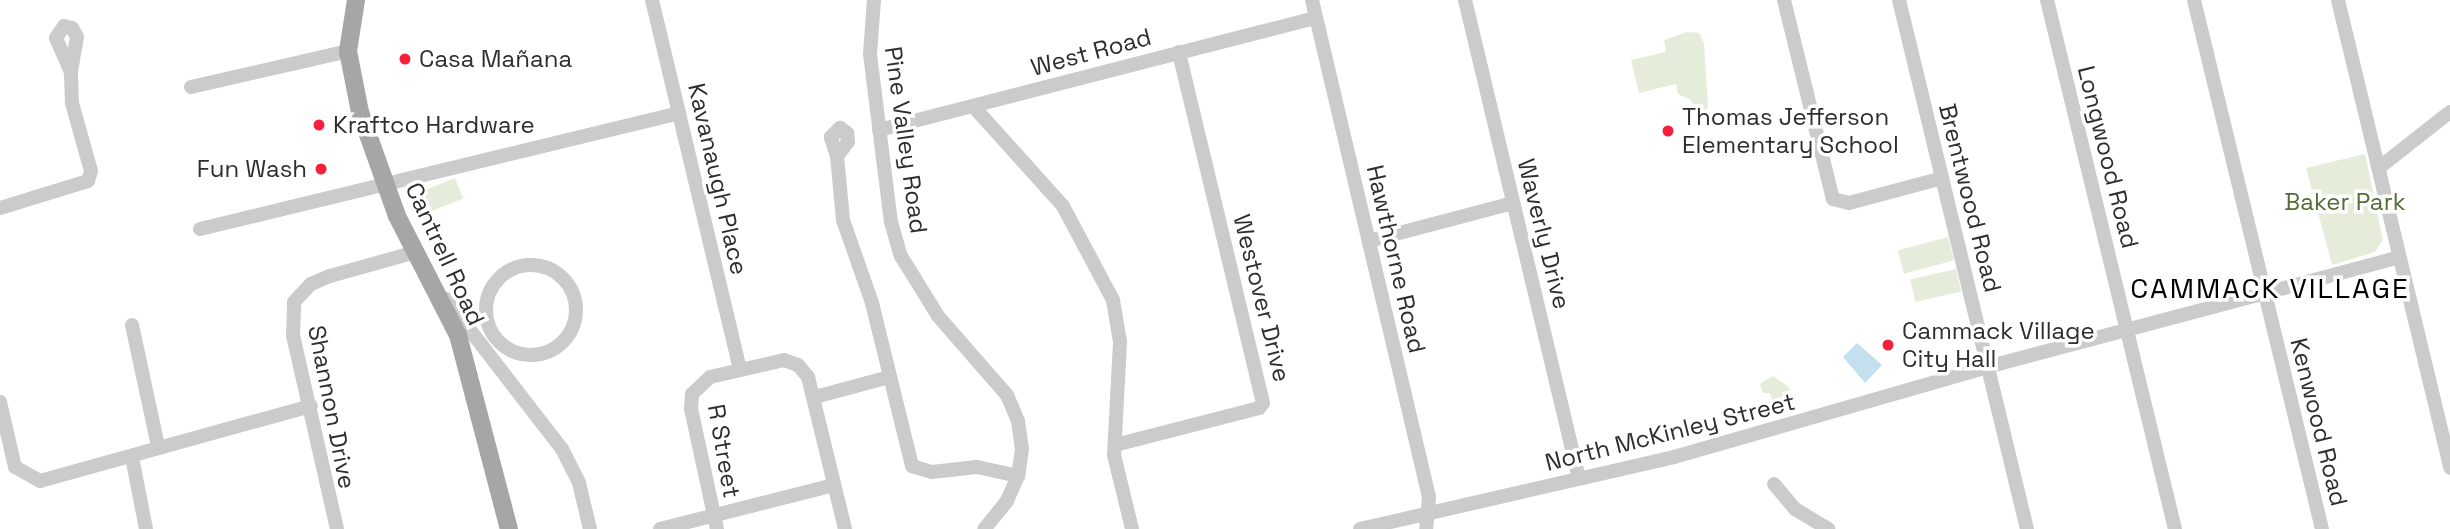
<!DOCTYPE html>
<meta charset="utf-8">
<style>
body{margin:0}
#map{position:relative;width:2450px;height:529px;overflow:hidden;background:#fff;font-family:"Space Grotesk",sans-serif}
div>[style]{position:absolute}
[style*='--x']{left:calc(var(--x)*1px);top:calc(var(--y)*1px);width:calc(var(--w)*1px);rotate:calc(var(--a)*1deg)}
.green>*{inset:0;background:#e5edda;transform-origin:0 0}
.water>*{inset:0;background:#c4e0ee}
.minor>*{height:14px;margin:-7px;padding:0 7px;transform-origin:7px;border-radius:7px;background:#cbcbcb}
.minor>.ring{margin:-7px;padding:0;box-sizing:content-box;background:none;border:14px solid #cbcbcb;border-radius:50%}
.major>*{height:18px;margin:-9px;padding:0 9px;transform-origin:9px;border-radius:9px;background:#a6a6a6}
.dots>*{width:19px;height:19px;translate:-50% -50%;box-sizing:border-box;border:4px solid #fff;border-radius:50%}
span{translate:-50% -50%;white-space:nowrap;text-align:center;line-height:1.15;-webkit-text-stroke:7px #fff;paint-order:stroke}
.street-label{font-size:24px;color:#2e2e2e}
.poi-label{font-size:24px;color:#2e2e2e}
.left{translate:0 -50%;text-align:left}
.right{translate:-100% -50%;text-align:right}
.park-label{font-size:24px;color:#536d37}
.quarter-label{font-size:28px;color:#000;letter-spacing:2px}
</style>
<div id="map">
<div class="green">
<i style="clip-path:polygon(1687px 32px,1699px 33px,1704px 43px,1708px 107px,1702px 114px,1693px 111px,1691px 100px,1678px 94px,1676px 84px,1639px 93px,1631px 60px,1666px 52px,1664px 40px)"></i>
<i style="clip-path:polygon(2365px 154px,2383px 240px,2375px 252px,2332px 265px,2306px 168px)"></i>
<i style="left:455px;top:178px;width:22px;height:47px;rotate:68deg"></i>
<i style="left:1948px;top:237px;width:24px;height:52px;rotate:75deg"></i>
<i style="left:1956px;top:269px;width:23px;height:47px;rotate:77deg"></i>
<i style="clip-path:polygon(1773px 376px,1789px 387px,1793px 397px,1774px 408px,1770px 393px,1763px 393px,1760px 384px)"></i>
</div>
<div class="water">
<i style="clip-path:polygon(1857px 343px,1882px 365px,1865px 383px,1843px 357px)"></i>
</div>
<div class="minor">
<i style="--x:652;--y:0;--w:378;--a:76.6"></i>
<i style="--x:874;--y:0;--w:54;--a:94.2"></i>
<i style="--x:870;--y:54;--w:169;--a:82.9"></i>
<i style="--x:891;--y:222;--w:35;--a:74"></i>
<i style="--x:901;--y:256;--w:70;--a:58.3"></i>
<i style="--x:938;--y:316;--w:105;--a:48.9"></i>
<i style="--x:1007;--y:395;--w:28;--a:67"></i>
<i style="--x:1018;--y:421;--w:28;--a:82"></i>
<i style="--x:1022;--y:449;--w:27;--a:98"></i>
<i style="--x:1018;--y:476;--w:27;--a:114"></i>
<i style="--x:1007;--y:501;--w:36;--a:129"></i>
<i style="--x:1312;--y:0;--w:511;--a:76.75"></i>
<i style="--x:1429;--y:497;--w:32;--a:95"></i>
<i style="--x:1465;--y:0;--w:492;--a:76.6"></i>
<i style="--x:1784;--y:0;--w:205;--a:76.2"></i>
<i style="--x:1833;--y:199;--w:16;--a:14"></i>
<i style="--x:1849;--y:203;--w:96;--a:-15"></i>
<i style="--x:1899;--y:0;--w:544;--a:76.4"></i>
<i style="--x:2047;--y:0;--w:544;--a:76.4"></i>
<i style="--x:2194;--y:0;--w:544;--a:76.4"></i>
<i style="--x:2338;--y:0;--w:481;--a:76.5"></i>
<i style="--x:64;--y:26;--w:8;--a:14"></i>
<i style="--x:72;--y:28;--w:10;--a:61"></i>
<i style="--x:77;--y:37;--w:36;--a:100"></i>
<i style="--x:71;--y:72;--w:37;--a:-114"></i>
<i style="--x:56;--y:38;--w:14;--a:-56"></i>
<i style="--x:191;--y:87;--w:161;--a:-12.9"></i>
<i style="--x:973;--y:106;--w:135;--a:48"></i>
<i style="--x:1063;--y:206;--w:106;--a:62"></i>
<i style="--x:1113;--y:300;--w:43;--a:80.5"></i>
<i style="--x:1120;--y:342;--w:113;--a:93"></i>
<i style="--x:1114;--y:455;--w:76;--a:76.3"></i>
<i style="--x:840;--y:128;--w:9;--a:36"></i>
<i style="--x:847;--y:133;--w:9;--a:84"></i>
<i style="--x:848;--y:142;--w:18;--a:128"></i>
<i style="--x:837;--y:156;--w:20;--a:-108"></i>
<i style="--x:831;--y:137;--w:13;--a:-45"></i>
<i style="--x:879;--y:130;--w:450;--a:-14.4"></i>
<i style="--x:837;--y:156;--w:64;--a:84.6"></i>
<i style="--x:843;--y:220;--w:88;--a:70.7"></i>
<i style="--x:872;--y:303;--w:168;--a:76.2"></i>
<i style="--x:912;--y:466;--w:21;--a:17"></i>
<i style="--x:932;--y:472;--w:45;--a:-6.3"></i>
<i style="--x:977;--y:467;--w:42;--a:12.4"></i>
<i style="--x:2380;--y:167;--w:89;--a:-38.2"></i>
<i style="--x:0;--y:208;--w:92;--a:-17.1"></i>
<i style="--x:88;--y:181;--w:10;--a:-73"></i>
<i style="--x:91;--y:171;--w:71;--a:-105.6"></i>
<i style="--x:72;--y:103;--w:31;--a:-92"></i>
<i style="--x:200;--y:229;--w:493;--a:-13.6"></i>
<i style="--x:1369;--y:241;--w:149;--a:-14.8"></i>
<i class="ring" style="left:486px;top:265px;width:76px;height:76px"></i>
<i style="--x:446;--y:299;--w:190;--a:52.3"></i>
<i style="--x:562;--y:449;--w:38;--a:63"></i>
<i style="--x:579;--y:483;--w:47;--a:76.6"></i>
<i style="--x:132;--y:325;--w:124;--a:77.9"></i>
<i style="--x:815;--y:397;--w:77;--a:-15.1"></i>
<i style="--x:0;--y:402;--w:67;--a:77"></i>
<i style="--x:15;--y:467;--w:29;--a:29"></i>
<i style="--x:40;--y:481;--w:281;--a:-15.5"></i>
<i style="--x:1115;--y:445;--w:149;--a:-14.4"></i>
<i style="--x:1259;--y:408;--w:6;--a:-51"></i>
<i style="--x:1263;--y:403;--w:361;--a:-103.5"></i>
<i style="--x:132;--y:457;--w:73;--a:79"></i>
<i style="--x:1774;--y:484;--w:33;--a:50"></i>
<i style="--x:1795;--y:509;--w:39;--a:31"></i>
<i style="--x:337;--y:529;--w:198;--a:-102.8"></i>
<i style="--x:293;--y:336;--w:34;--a:-88"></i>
<i style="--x:294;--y:302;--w:25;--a:-47"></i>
<i style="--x:311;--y:284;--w:21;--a:-23"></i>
<i style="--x:330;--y:276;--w:89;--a:-15.6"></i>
<i style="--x:660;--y:529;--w:179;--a:-14.2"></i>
<i style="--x:717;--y:529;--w:123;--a:-102.2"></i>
<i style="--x:691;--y:409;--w:15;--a:-86"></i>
<i style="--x:692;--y:394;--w:25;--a:-43"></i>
<i style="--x:710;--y:377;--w:76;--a:-12.9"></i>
<i style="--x:784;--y:360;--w:15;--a:20"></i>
<i style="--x:798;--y:365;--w:16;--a:50"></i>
<i style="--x:808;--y:377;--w:156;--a:76.3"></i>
<i style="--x:1360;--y:529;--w:322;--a:-12.9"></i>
<i style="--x:1674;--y:457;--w:341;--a:-16"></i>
<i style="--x:2002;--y:363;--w:409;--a:-14.9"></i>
</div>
<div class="major">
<i style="--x:356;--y:0;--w:52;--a:98.9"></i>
<i style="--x:348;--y:51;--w:62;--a:78.9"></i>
<i style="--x:360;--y:112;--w:110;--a:70.4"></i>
<i style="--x:397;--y:216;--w:134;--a:62.9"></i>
<i style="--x:458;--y:335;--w:201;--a:75.3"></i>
</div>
<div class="dots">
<i style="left:405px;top:59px;background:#f5203a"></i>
<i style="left:319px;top:125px;background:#f5203a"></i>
<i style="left:1668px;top:131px;background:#f5203a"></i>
<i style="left:321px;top:169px;background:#f5203a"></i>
<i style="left:1888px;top:345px;background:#f5203a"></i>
</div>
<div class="street-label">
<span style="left:1091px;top:52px;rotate:-15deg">West Road</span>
<span style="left:906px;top:140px;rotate:82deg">Pine Valley Road</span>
<span style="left:2108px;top:157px;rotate:76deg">Longwood Road</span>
<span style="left:718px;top:179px;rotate:77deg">Kavanaugh Place</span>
<span style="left:1970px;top:198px;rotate:76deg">Brentwood Road</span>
<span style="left:1544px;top:234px;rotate:76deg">Waverly Drive</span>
<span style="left:445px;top:254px;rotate:65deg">Cantrell Road</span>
<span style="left:1396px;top:259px;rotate:77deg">Hawthorne Road</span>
<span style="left:1262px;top:298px;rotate:76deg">Westover Drive</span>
<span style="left:332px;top:407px;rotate:79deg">Shannon Drive</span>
<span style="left:2319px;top:422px;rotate:76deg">Kenwood Road</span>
<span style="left:1670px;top:432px;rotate:-14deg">North McKinley Street</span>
<span style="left:724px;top:451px;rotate:80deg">R Street</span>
</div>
<div class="poi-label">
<span class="left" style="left:419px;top:59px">Casa Mañana</span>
<span class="left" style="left:1682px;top:131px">Thomas Jefferson<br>Elementary School</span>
<span class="left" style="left:333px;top:125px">Kraftco Hardware</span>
<span class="right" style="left:307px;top:169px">Fun Wash</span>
<span class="left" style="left:1902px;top:345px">Cammack Village<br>City Hall</span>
</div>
<div class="park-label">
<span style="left:2345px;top:202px">Baker Park</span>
</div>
<div class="quarter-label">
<span style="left:2270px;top:288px">CAMMACK VILLAGE</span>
</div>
</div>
